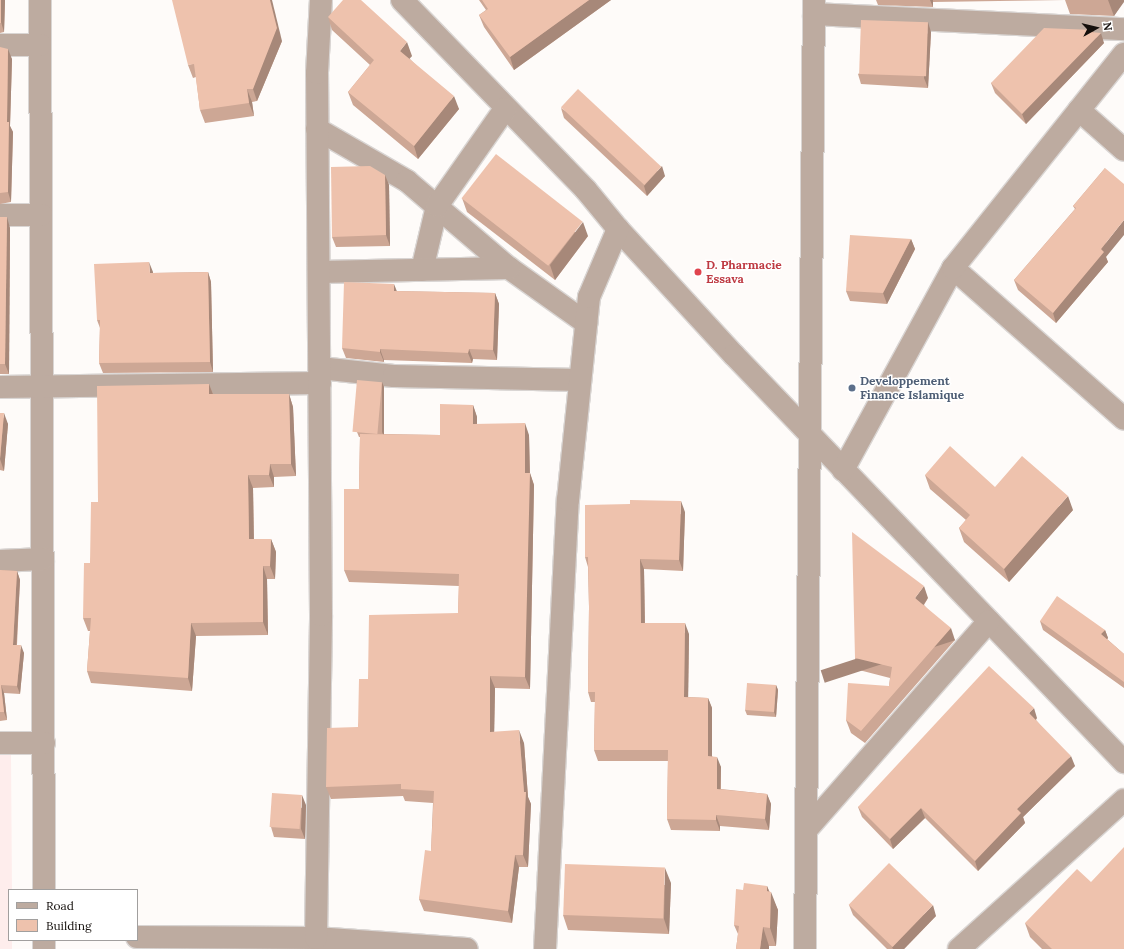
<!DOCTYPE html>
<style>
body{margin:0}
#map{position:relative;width:1124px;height:949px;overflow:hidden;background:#fefbf9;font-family:Lora,serif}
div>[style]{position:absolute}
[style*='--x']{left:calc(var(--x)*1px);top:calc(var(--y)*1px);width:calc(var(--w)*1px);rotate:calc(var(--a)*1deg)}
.education>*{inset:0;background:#feedec}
.roads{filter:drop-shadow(1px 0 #d9d5d3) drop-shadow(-1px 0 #d9d5d3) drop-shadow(0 1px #d9d5d3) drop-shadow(0 -1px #d9d5d3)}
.minor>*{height:22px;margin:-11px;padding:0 11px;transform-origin:11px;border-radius:11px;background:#bdaba0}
.wall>*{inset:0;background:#cda795}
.shaded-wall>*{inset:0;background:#a78879;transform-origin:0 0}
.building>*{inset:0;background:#eec2ad;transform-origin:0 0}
.dots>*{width:11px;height:11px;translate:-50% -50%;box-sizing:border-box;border:2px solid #fff;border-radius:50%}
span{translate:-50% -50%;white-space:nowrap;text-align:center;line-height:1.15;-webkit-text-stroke:3px #fff;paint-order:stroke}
.health-label{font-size:12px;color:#be3a42;font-weight:700}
.left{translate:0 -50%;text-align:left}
.service-label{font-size:12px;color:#4e5e75;font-weight:700}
.legend{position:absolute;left:8px;top:889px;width:130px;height:52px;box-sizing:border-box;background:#fff;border:1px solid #a19f9e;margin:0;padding:5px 7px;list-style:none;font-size:12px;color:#140f0c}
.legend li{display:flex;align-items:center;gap:8px;height:20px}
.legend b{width:20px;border:1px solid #a19f9e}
.north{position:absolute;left:1076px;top:8px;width:40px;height:40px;-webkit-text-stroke:3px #fff;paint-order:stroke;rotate:82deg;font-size:11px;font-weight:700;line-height:16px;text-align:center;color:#140f0c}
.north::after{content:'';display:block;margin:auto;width:14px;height:18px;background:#140f0c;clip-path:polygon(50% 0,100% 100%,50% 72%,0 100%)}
</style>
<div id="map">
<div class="education">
<i style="clip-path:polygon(0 755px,11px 755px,12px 890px,9px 890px,9px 940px,12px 940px,12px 949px,0 949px)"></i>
</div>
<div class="roads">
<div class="minor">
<i style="--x:40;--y:0;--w:890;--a:89.74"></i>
<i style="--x:402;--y:0;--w:264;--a:45.9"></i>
<i style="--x:586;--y:190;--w:50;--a:50.6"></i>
<i style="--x:618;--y:229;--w:171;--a:47.4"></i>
<i style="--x:734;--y:355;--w:564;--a:46.22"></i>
<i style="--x:814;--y:14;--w:310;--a:2.8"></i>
<i style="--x:0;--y:45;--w:40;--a:0"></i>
<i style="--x:1079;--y:110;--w:60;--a:41.6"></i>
<i style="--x:317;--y:129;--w:104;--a:30"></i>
<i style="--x:407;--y:181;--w:134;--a:40.5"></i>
<i style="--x:509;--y:268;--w:95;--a:35.5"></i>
<i style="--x:0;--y:215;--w:41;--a:0"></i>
<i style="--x:953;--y:268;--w:228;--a:41.4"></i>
<i style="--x:422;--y:270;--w:66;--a:-76.8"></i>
<i style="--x:437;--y:206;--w:118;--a:-55"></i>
<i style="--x:319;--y:272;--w:190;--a:-1.2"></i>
<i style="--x:320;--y:368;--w:74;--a:6.2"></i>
<i style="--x:394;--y:376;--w:186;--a:1.2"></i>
<i style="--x:0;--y:387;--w:320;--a:-0.7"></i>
<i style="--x:843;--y:470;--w:230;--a:-61.4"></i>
<i style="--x:953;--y:268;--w:274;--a:-51.4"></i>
<i style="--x:0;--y:561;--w:43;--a:-2.7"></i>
<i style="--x:0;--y:743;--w:44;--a:0"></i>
<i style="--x:807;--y:829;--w:276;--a:-48.8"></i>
<i style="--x:137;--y:937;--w:179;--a:0.3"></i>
<i style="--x:316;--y:938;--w:151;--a:4.2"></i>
<i style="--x:316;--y:938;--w:323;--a:-89.1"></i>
<i style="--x:321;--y:615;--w:542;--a:-90.42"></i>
<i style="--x:317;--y:73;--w:73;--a:-86.9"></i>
<i style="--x:44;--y:940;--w:9;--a:90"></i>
<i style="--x:545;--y:949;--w:450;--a:-87.1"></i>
<i style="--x:568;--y:500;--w:204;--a:-84.1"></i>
<i style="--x:589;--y:297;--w:74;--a:-66.9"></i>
<i style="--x:805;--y:949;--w:949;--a:-89.46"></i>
<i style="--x:959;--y:949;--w:222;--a:-42.1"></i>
</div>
</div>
<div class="wall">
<i style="clip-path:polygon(0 0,5px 0,4px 32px,0 33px)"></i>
<i style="clip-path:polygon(479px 0,611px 0,514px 70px,484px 27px,479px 15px,486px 10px)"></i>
<i style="clip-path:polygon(876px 0,1124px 0,1114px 16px,1070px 14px,1065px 0,933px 2px,933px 7px,878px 5px)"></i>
<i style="clip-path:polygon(328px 17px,412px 56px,409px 58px,459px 109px,418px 159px,353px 105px,348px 92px,370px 65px,332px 30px)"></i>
<i style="clip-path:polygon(1093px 30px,1093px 32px,1104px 43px,1026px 124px,995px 93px,991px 83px)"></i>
<i style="clip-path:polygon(931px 32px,928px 88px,861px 84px,858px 74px)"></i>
<i style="clip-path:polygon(282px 41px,257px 101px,252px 102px,254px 116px,205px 123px,200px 110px,196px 77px,193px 78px,188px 65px)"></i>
<i style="clip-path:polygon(0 47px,12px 59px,10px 126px,13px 132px,11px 202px,0 204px)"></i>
<i style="clip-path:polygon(561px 108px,665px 176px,647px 196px,564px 118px)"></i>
<i style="clip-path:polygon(1105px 168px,1106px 257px,1108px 262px,1056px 323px,1018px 290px,1014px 280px,1075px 209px,1073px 206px)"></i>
<i style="clip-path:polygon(385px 175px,389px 185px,390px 246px,336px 247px,332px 237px)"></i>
<i style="clip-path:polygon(462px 198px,588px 236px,555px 280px,467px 212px)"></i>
<i style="clip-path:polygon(0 217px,10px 228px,9px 374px,0 374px)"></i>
<i style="clip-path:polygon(911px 239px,915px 249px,887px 304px,850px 301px,846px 291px)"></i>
<i style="clip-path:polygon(208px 272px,211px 282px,213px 372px,103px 373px,99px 363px,100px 328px,97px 320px,153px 273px)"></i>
<i style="clip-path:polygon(397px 291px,495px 293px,499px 304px,497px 360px,473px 359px,472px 363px,384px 360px,384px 362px,346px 358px,342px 348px)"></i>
<i style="clip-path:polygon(382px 382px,384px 387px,384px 434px,440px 435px,473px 405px,477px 417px,477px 424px,529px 435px,530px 473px,534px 485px,530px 689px,495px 688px,494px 732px,524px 743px,528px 797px,531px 804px,528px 867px,519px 867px,512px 923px,424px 911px,419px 899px,431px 851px,433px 803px,405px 801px,403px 796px,331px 799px,326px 787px,358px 727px,368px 679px,458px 613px,459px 586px,349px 582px,344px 570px,359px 489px,360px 437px,359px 437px,357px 432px)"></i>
<i style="clip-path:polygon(209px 384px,213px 394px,289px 394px,293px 407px,296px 476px,274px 477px,274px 487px,253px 488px,254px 539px,271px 539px,276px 552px,275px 579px,267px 579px,268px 635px,196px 636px,192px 691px,91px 683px,87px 671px,90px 631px,88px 631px,83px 618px,98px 502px)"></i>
<i style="clip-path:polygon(0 413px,8px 424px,4px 471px,0 470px)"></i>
<i style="clip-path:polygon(925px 475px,1073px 510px,1009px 582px,964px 542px,959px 528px,966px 520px,930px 489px)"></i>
<i style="clip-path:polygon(685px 512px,683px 571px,644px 569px,645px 623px,689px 634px,688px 697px,708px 698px,712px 708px,712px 756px,721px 767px,721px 789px,767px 794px,771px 804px,769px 830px,720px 826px,720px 831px,671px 830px,667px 819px,668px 761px,598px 761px,594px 750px,595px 702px,591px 702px,588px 692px,589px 607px,588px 567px,585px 557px)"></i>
<i style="clip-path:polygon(0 570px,17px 571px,20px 580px,17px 645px,24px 653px,20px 694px,4px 693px,7px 720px,0 721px)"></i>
<i style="clip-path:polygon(928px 598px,924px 605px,955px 640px,865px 743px,851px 733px,846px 720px,889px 686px,890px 678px,859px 670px,855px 658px)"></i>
<i style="clip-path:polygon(1040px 621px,1105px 630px,1108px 638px,1107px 639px,1124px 654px,1124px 688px,1043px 630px)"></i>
<i style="clip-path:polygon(776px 685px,778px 690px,776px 717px,747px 715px,745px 710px)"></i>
<i style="clip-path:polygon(1037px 718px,1036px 720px,1075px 766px,1023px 817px,1025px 823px,978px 871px,925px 818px,893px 849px,862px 817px,858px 807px)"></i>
<i style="clip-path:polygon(306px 805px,305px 839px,274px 837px,271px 827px)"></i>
<i style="clip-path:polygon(671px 883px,669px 934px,568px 930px,563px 915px)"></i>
<i style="clip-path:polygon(767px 886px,778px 910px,776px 946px,769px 946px,769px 949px,736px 949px,738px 934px,734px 925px,743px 890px)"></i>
<i style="clip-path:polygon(849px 905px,936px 916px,904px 949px,887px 949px,853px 915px)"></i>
<i style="clip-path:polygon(1025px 923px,1124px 949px,1042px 949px,1030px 937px)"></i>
</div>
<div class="shaded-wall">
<i style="clip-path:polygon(1px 0,5px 0,4px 32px,1px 22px)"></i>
<i style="clip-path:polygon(270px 0,272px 0,282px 41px,257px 101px,253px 89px)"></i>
<i style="clip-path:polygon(589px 0,611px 0,514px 70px,510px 57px)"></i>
<i style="clip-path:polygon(930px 0,933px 0,933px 7px)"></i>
<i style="clip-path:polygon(1108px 0,1124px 0,1124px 2px,1114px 16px)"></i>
<i style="clip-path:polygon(928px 22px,931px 32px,928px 88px,924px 78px)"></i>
<i style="clip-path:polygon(1093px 30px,1096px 38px,1101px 33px,1104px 43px,1026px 124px,1022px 114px)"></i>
<i style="clip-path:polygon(407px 42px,412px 56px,405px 64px,400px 51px)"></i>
<i style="clip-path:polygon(8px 49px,12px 59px,10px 126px,13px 132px,11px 202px,8px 192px,7px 122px)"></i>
<i style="clip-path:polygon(247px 89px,252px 102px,254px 116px,249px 103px)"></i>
<i style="clip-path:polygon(454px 96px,459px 109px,418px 159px,414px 146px)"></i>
<i style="clip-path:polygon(662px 166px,665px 176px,647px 196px,644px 186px)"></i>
<i style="clip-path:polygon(385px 175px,389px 185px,390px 246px,386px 235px)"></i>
<i style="clip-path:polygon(7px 217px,10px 228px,9px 374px,5px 364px)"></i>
<i style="clip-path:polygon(1124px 220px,1124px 235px,1106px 257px,1108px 262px,1056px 323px,1053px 313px,1101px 249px)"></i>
<i style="clip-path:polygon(583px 222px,588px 236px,555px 280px,550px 265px)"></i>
<i style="clip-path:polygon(911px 239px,915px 249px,887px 304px,883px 293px)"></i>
<i style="clip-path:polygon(149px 262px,153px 272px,153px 283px,150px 273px)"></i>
<i style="clip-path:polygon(208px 272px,211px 282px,213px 372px,210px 362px)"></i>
<i style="clip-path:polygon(394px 284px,398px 294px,394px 291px)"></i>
<i style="clip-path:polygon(495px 293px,499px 304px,497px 360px,493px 350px)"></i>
<i style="clip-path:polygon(380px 349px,384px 360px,384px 362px,380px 352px)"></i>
<i style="clip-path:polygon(469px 349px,473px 359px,472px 363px,468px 353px)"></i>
<i style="clip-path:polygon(382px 382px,384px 387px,384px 437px,382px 432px)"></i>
<i style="clip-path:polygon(209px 384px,214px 397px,209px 394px)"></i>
<i style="clip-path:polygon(289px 394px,293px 407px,296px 476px,291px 464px)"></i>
<i style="clip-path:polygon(473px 405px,477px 417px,477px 436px,473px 424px)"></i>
<i style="clip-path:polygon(4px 413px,8px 424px,4px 471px,0 459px)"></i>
<i style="clip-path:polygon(525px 423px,529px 435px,530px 482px,530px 473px,534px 485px,530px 689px,525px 677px)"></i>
<i style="clip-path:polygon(270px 464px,274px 477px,274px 487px,269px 475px)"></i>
<i style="clip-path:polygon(248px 475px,253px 488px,254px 551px,249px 539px)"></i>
<i style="clip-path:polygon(1068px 496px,1073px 510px,1009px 582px,1004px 569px)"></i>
<i style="clip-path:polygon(681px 501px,685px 512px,683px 571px,679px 560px)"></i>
<i style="clip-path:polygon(271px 539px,276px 552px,275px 579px,270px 566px)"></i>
<i style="clip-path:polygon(640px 559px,644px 569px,645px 634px,641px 623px)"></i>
<i style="clip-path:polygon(263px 566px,267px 579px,268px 635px,263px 622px)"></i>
<i style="clip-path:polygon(17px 571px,20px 580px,16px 653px,13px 645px)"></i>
<i style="clip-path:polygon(924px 586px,928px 598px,920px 610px,915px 598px)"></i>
<i style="clip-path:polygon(191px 623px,196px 636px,192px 691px,188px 678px)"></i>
<i style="clip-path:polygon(685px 623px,689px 634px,688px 708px,684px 697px)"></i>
<i style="left:951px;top:628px;width:13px;height:137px;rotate:72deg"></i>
<i style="clip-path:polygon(1105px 630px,1108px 638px,1104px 643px,1101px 634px)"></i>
<i style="clip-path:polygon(21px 645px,24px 653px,20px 694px,17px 686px)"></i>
<i style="clip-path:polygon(490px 676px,495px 688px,494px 744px,490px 732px)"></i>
<i style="clip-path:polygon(1px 685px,4px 693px,7px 720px,4px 712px)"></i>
<i style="clip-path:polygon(776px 685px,778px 690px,776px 717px,774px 712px)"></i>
<i style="clip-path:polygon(708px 698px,712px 708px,712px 767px,708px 756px)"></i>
<i style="clip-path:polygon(1034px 708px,1037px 718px,1033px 723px,1029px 713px)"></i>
<i style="clip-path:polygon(519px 730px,524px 743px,528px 797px,531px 804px,528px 867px,523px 855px,524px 792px)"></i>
<i style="clip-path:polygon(1071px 756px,1075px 766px,1023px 817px,1025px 823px,978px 871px,975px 861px,1017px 809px)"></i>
<i style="clip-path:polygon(717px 757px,721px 767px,720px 799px,717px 789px)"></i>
<i style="clip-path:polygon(767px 794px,771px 804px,769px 830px,765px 819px)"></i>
<i style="clip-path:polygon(302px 795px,306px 805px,305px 839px,301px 829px)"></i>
<i style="clip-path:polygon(921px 808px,925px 818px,893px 849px,890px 839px)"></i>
<i style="clip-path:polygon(716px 815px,720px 826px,720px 831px,716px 820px)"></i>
<i style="clip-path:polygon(515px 855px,519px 867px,512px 923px,508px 911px)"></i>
<i style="clip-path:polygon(665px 868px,671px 883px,669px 934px,664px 919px)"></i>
<i style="clip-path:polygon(767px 886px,771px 897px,771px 892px,778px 910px,776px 946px,770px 928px,767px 891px)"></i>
<i style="clip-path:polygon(933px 905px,936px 916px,904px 949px,893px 949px,892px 947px)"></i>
<i style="clip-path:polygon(763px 927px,769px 946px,769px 949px,760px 949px)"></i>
</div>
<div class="building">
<i style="left:0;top:0;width:1px;height:23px"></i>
<i style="clip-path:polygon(172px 0,270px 0,277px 28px,253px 89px,247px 89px,249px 103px,200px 110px,194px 64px,188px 65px)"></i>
<i style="clip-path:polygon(343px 0,361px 0,407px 42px,400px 51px,454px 96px,414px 146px,348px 92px,374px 60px,328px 17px)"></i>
<i style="clip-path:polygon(482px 0,589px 0,510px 57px,479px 15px,488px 9px)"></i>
<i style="left:861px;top:20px;width:67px;height:54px;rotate:2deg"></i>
<i style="clip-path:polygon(1044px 28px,1093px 30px,1091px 32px,1101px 33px,1022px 114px,991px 83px)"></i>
<i style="clip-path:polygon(0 47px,8px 49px,7px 122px,9px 122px,8px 192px,0 193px)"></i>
<i style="left:578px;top:89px;width:114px;height:25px;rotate:43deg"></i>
<i style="left:496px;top:154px;width:110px;height:56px;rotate:38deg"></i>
<i style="clip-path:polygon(370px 166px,385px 175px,386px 235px,332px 237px,331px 167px)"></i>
<i style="clip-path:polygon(1105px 168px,1124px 184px,1124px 220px,1101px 249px,1104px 252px,1053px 313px,1014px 280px,1076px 208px,1073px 206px)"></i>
<i style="clip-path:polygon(0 217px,7px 217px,5px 364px,0 364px)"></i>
<i style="clip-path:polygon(850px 235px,911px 239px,883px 293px,846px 291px)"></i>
<i style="clip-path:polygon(149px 262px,150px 273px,208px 272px,210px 362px,99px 363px,100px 320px,97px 320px,94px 264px)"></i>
<i style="clip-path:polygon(344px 282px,394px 284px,394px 291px,495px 293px,493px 350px,469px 349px,468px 353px,380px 349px,380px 352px,342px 348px)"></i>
<i style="left:357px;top:380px;width:25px;height:52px;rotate:5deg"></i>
<i style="clip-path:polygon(209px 384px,209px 394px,289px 394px,291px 464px,270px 464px,269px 475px,248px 475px,249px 539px,271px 539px,270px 566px,263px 566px,263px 622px,191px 623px,188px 678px,87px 671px,91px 618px,83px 618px,84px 563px,90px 563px,91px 502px,98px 502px,97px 386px)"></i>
<i style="clip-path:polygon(440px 404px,473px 405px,473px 424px,525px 423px,525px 473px,530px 473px,525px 677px,490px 676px,490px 732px,519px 730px,524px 792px,526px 792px,523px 855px,515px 855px,508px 911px,419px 899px,425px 850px,431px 851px,434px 791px,401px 789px,401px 784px,326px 787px,327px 728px,358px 727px,359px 679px,368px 679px,369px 615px,458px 613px,459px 574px,344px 570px,344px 489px,359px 489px,360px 434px,440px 435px)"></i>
<i style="clip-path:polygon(0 413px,4px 413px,0 459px)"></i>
<i style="clip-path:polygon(950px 446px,995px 487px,1022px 456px,1068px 496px,1004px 569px,959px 528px,970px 515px,925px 475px)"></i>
<i style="clip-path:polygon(630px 500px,681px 501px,679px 560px,640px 559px,641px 623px,685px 623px,684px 697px,708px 698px,708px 756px,717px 757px,717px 789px,767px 794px,765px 819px,716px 815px,716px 820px,667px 819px,668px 750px,594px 750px,595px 692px,588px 692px,589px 607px,588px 557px,585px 557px,585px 505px,630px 504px)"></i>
<i style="clip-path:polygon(852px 532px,924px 586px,915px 598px,951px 628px,861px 731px,846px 720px,848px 683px,889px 686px,892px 667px,855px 658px)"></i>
<i style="clip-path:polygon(0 570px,17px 571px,13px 645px,21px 645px,17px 686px,1px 685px,4px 712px,0 712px)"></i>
<i style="clip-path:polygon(1057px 596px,1105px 630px,1101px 634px,1124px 654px,1124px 682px,1040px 621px)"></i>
<i style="clip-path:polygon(989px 666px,1034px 708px,1029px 713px,1071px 756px,1017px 809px,1021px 813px,975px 861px,921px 808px,890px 839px,858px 807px)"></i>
<i style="left:747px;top:683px;width:29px;height:27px;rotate:4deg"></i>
<i style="left:272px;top:793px;width:30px;height:34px;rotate:4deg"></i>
<i style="clip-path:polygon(1124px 847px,1124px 949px,1052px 949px,1025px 923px,1077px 869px,1091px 882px)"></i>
<i style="left:889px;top:863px;width:61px;height:58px;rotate:44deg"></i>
<i style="left:565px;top:864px;width:100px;height:51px;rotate:2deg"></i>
<i style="clip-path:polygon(744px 883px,767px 886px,767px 891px,771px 892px,770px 928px,763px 927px,760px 949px,736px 949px,739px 926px,734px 925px,736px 889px,743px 890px)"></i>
</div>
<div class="dots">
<i style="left:698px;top:272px;background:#e0444e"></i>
<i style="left:852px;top:388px;background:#5c6f8a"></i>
</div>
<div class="health-label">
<span class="left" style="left:706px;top:272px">D. Pharmacie<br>Essava</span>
</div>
<div class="service-label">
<span class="left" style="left:860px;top:388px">Developpement<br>Finance Islamique</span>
</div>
<ul class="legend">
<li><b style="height:5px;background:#bdaba0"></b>Road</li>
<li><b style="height:11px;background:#eec2ad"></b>Building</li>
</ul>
<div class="north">N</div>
</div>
